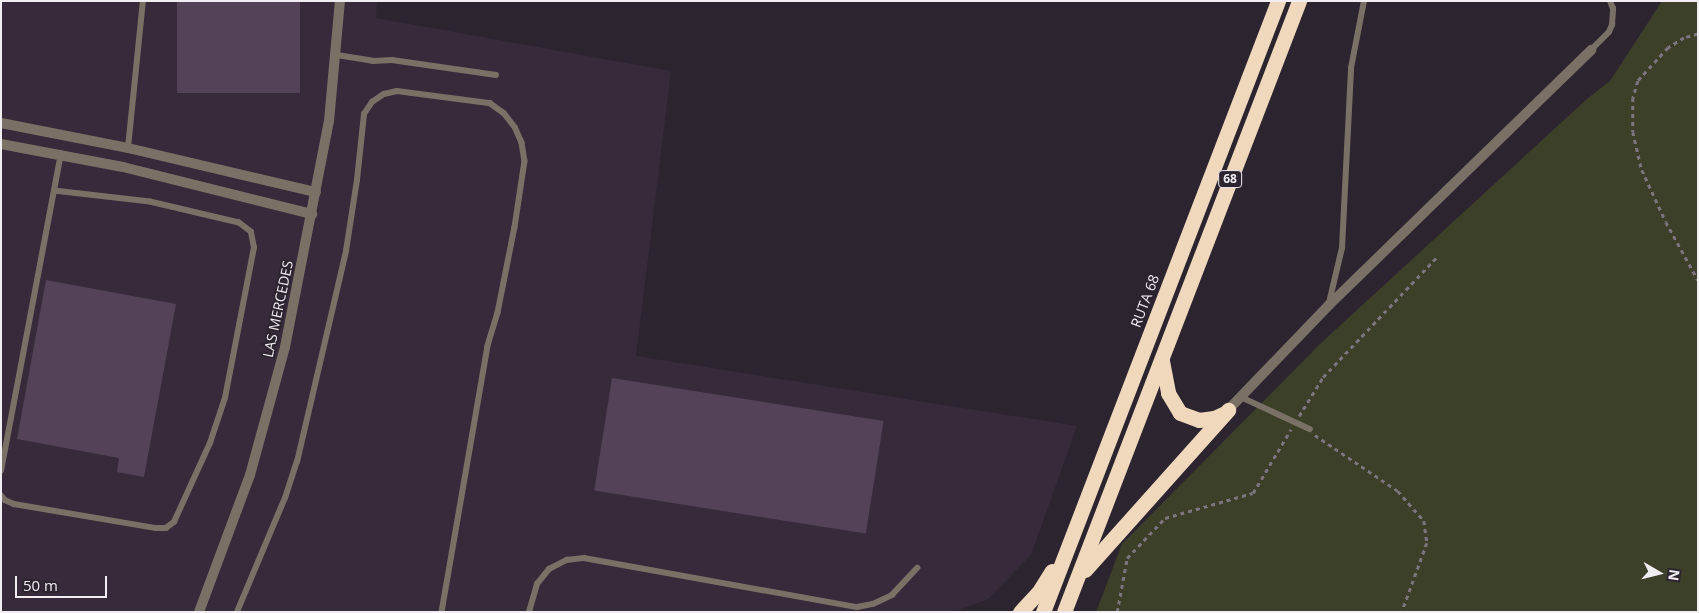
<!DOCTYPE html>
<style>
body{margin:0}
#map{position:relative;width:1699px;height:613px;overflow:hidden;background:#2c242f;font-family:"Open Sans",sans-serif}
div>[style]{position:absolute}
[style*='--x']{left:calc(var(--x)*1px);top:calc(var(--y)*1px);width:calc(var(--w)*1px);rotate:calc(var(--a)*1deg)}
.built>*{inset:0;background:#372b3b}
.green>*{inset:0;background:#3d4029}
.building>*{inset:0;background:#544259;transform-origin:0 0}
.path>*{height:2.5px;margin-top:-1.25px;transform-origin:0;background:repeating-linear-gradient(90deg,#7c757f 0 4px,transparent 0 8px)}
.service>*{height:5.5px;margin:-2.75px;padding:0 2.75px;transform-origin:2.75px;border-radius:2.75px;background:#7a7166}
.minor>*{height:10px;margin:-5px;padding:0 5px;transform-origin:5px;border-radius:5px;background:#7a7166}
.motorway>*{height:15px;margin:-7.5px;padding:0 7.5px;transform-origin:7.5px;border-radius:7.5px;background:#efd8bc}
span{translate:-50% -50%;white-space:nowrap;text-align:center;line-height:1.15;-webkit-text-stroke:4px #2c242f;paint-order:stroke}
.shield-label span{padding:1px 4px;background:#2c242f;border:1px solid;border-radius:4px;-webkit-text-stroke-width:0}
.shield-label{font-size:12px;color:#f2ecf3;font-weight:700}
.street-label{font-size:14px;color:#f2ecf3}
.frame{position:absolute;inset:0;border:2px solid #f2ecf3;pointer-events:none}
.north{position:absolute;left:1634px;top:548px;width:50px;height:50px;-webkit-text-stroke:4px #2c242f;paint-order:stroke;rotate:98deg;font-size:14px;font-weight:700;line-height:20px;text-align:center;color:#f2ecf3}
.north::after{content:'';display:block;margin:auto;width:18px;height:22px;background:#f2ecf3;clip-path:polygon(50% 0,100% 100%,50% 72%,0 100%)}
.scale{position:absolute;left:15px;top:576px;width:92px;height:22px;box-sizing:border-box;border:2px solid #f2ecf3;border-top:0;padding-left:6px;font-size:15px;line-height:18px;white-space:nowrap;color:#f2ecf3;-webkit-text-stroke:4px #2c242f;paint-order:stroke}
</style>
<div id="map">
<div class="built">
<i style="clip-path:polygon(1px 1px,377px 1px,376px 18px,671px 71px,636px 356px,1077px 426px,1031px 555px,988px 599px,954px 612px,1px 612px)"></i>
</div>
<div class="green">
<i style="clip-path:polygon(1662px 1px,1698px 1px,1698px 612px,1096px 612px,1122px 544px,1321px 343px,1588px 98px,1610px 81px)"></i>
</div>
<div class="building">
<i style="left:177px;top:1px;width:123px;height:92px"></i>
<i style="clip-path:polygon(46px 280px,176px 304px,144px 477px,117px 472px,119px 458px,17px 439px)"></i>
<i style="left:612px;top:378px;width:275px;height:114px;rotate:9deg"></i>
</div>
<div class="path">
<i style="--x:1698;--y:34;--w:15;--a:164"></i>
<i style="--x:1684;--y:38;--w:19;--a:148"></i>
<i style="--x:1668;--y:48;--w:45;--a:132.3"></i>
<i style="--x:1638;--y:81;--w:18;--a:106"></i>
<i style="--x:1633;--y:98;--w:34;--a:90"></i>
<i style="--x:1633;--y:132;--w:39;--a:77"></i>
<i style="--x:1642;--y:170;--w:57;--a:65.2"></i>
<i style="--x:1666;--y:222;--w:66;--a:61.1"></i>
<i style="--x:1299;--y:416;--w:46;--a:-58.4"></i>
<i style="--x:1323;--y:377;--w:166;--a:-46.5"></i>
<i style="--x:1315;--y:435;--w:100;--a:34"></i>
<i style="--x:1398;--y:491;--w:40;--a:49"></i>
<i style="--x:1424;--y:521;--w:22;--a:82"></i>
<i style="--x:1427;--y:543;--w:73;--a:109.9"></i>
<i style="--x:1117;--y:612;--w:55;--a:-79.5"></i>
<i style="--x:1127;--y:558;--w:55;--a:-46.5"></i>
<i style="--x:1165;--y:518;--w:91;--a:-15.9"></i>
<i style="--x:1253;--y:493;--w:74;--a:-59.3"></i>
</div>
<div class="service">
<i style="--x:1591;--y:50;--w:25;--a:-45"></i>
<i style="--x:1609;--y:32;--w:8;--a:-67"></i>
<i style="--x:1612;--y:25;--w:16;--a:-86"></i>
<i style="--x:1613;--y:9;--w:9;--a:-111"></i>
<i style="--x:337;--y:55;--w:36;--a:9"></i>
<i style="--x:373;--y:61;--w:19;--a:-3"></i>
<i style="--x:392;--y:60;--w:105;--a:8.2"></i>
<i style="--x:128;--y:148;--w:148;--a:-84.2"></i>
<i style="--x:1329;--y:303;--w:57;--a:-76.7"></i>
<i style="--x:1342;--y:248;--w:180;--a:-87.1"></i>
<i style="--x:1351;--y:68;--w:68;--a:-79"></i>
<i style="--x:1241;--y:397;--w:76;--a:24.9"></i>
<i style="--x:1;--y:471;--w:323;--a:-79.3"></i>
<i style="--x:1;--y:495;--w:6;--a:51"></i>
<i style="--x:5;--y:500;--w:10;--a:24"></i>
<i style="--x:14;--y:504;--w:144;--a:9.6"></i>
<i style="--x:156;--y:528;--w:10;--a:0"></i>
<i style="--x:166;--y:528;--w:10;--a:-37"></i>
<i style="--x:174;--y:522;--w:87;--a:-65.5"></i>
<i style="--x:210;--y:443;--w:47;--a:-71.6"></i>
<i style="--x:225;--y:398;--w:153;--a:-79.1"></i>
<i style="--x:254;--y:248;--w:16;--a:-101"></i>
<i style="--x:251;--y:232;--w:15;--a:-143"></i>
<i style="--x:239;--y:223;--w:91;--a:-166.7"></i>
<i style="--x:150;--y:202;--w:96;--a:-173.4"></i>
<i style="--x:237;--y:612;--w:124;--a:-67.2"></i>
<i style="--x:285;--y:498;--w:38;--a:-72"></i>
<i style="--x:297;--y:462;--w:217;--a:-76.9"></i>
<i style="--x:346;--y:251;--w:72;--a:-81.2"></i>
<i style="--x:357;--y:180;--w:66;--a:-83.9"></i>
<i style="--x:364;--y:114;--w:14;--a:-56"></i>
<i style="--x:372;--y:102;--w:14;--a:-34"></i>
<i style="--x:384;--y:94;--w:13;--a:-13"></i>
<i style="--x:397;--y:91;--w:94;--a:7.4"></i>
<i style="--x:490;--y:103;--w:17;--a:36"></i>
<i style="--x:504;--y:113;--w:18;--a:52"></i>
<i style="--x:515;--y:127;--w:17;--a:66"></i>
<i style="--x:522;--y:143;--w:18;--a:81"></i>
<i style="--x:525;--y:161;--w:67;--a:98.6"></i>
<i style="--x:515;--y:227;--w:88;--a:101.2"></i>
<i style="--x:498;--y:313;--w:34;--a:107"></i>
<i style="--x:488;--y:346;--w:270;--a:99.8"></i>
<i style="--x:529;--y:612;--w:29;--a:-74"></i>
<i style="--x:537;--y:584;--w:19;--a:-51"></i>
<i style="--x:549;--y:569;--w:20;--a:-27"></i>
<i style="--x:567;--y:560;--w:17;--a:-7"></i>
<i style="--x:584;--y:558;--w:277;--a:10.2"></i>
<i style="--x:857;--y:607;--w:16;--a:-11"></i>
<i style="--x:873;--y:604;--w:21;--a:-25"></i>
<i style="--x:892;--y:595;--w:37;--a:-47"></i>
</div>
<div class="minor">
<i style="--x:1;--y:123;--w:129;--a:11.1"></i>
<i style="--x:128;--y:148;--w:193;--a:13.2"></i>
<i style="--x:1;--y:144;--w:124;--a:10.7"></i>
<i style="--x:123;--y:167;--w:195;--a:14"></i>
<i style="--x:1228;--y:410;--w:146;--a:-46.1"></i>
<i style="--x:1329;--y:305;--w:366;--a:-44.2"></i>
<i style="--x:199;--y:612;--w:146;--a:-69.6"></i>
<i style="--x:250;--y:475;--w:133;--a:-74.7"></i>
<i style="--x:285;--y:347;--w:230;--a:-79"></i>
<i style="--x:329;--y:121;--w:121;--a:-84.8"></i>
</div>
<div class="motorway">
<i style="--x:1162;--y:361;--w:33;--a:79"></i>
<i style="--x:1168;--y:393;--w:23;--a:59"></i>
<i style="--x:1180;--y:413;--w:20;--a:20"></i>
<i style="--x:1199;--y:420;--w:15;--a:-8"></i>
<i style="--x:1214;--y:418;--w:10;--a:-24"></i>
<i style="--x:1085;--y:570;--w:215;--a:-48.2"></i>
<i style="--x:1020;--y:612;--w:26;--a:-47"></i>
<i style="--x:1038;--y:593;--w:26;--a:-58"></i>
<i style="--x:1043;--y:612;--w:655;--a:-68.96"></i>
<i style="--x:1064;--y:612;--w:655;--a:-68.96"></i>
</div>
<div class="shield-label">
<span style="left:1230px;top:179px">68</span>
</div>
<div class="street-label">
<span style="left:1145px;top:301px;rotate:-69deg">RUTA 68</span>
<span style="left:278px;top:309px;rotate:-78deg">LAS MERCEDES</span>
</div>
<div class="frame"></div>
<div class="north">N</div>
<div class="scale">50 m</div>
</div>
